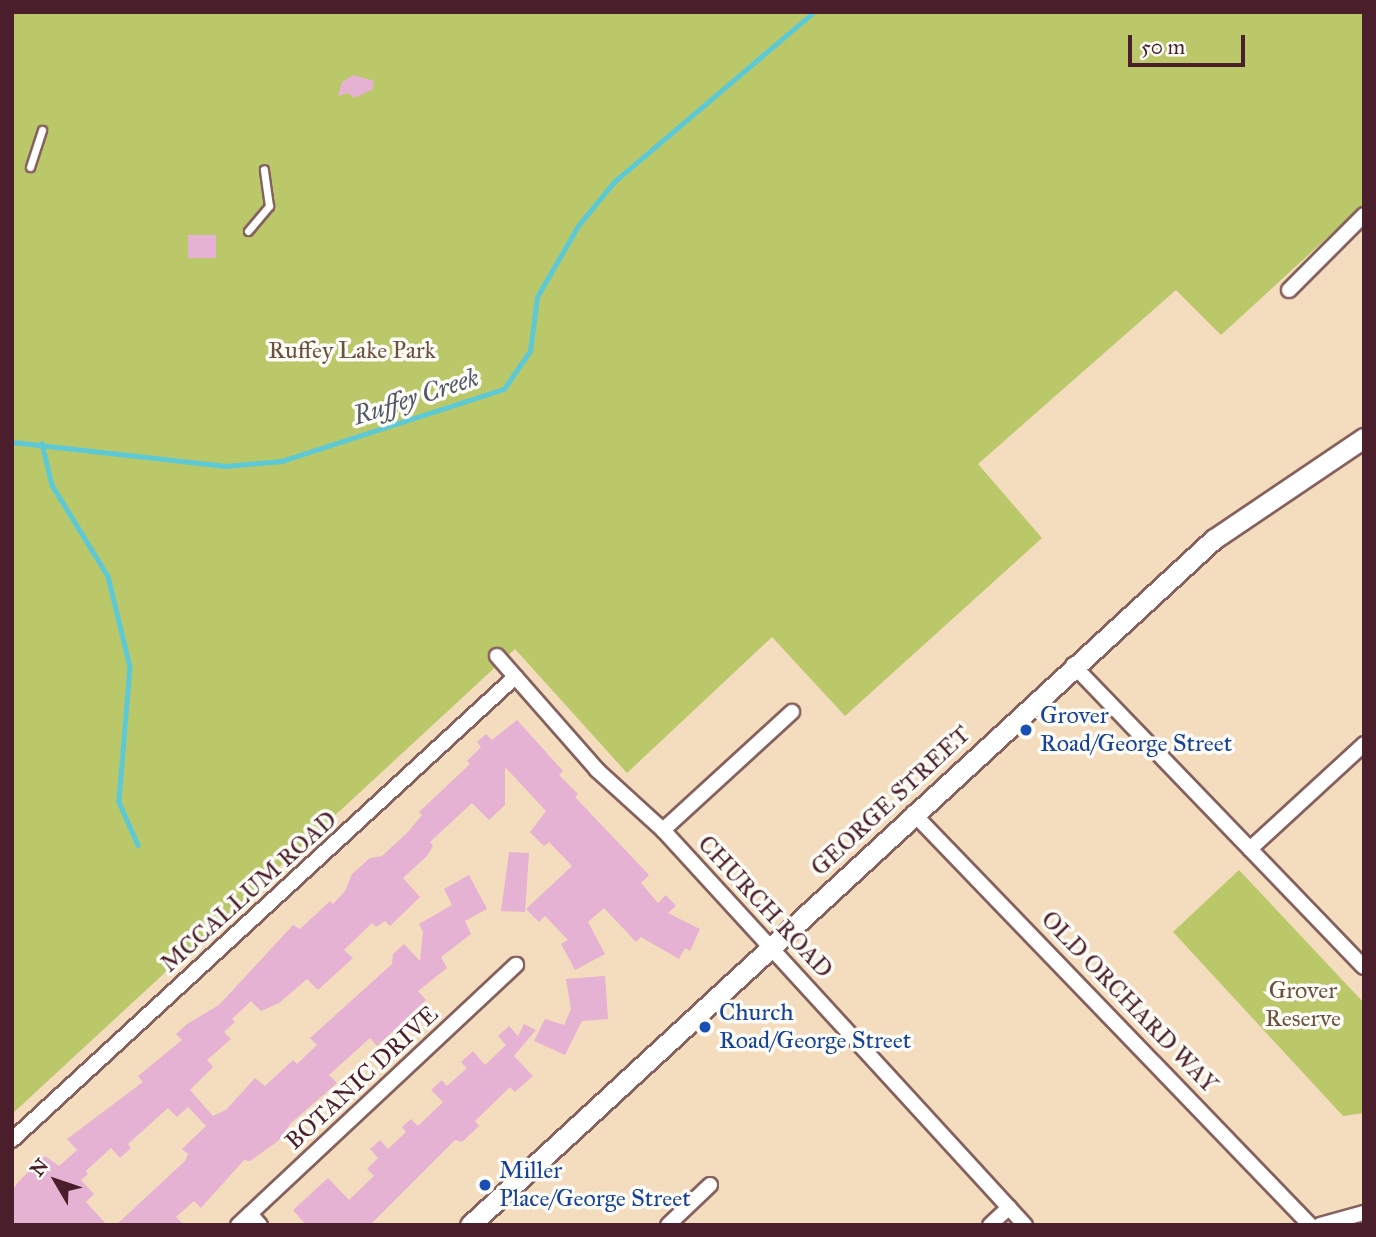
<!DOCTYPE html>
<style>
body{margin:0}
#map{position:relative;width:1376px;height:1237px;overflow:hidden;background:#f4dcbe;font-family:"IM FELL Great Primer",serif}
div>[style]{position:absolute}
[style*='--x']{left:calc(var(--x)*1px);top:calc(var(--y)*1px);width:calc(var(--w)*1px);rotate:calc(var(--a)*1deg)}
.green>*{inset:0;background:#bac86a}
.stream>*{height:4.5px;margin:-2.25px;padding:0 2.25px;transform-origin:2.25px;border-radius:2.25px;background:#5dc9d5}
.building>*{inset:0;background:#e6b2d3;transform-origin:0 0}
.roads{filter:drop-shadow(2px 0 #86615e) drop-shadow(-2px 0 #86615e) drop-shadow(0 2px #86615e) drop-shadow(0 -2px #86615e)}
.service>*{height:7px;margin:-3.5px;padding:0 3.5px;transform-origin:3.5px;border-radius:3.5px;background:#fff}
.minor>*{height:14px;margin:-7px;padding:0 7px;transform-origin:7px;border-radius:7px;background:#fff}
.secondary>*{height:19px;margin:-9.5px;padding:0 9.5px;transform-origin:9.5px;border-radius:9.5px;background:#fff}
.dots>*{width:19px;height:19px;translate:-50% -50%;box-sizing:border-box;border:4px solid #fdfcf7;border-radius:50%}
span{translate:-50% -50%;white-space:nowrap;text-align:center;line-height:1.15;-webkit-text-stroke:7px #fdfcf7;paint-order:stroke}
.park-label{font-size:24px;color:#6c523e}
.transit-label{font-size:24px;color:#164399}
.left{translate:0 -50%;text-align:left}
.street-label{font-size:24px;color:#4a1f2b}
.water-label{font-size:26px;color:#515a66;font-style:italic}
.frame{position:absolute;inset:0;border:14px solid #4a1f2b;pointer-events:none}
.north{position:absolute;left:21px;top:1146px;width:70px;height:70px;-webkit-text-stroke:5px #fdfcf7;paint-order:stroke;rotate:309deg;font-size:19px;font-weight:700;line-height:28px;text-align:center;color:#4a1f2b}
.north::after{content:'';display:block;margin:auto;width:24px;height:32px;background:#4a1f2b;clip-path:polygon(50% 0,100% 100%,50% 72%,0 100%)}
.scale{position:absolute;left:1128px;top:35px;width:117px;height:32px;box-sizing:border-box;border:4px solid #4a1f2b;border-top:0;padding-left:9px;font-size:21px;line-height:24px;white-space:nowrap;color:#4a1f2b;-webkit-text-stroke:5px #fdfcf7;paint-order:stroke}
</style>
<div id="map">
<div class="green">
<i style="clip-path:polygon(12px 12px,1364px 12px,1364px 204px,1221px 335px,1176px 290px,978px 464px,1042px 538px,845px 716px,772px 637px,627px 773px,515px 649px,12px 1114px)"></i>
<i style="clip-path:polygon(1239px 870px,1364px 1003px,1364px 1113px,1343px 1116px,1173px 932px)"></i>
</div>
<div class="stream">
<i style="--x:12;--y:442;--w:215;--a:6.4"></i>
<i style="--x:226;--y:466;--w:56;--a:-5.1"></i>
<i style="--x:282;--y:461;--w:233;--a:-18"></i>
<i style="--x:504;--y:389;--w:46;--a:-55.6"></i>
<i style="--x:530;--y:351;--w:54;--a:-82.6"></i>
<i style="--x:537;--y:297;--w:82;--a:-60"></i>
<i style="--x:578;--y:226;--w:57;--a:-50.7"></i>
<i style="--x:614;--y:182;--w:262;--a:-40.4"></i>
<i style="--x:42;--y:443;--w:43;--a:76.6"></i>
<i style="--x:52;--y:485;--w:107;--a:58.4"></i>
<i style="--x:108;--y:576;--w:94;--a:76.4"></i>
<i style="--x:130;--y:667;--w:135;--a:94.7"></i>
<i style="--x:119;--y:802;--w:47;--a:66.2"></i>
</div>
<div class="building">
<i style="clip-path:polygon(354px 75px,374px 81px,372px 90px,354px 98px,348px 93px,338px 96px,342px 82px)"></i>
<i style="left:216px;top:235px;width:23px;height:28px;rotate:90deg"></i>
<i style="clip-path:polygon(517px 720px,563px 771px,559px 775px,578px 794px,575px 797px,649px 875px,641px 883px,658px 903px,666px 895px,676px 906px,668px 913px,700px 929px,690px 951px,685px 948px,679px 959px,641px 937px,636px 942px,604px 908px,588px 922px,605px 954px,575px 970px,561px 944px,568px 940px,545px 916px,539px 922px,526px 909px,572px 866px,549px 842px,544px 846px,530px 832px,546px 811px,505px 767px,505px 805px,489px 820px,472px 803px,430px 842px,433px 846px,427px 856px,403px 878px,420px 897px,390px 926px,385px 921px,376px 927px,372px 923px,344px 950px,353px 958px,318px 990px,307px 979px,279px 1003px,261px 1011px,251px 1001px,232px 1019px,235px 1022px,224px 1032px,231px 1039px,207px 1060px,213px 1067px,190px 1090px,213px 1116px,226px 1110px,255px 1078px,265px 1086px,293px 1060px,297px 1064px,317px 1045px,310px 1038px,392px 964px,393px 954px,404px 944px,420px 961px,423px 932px,419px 924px,452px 905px,444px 889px,469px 875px,487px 909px,465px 921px,471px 934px,441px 957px,447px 968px,418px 991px,426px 1000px,377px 1046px,370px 1038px,329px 1075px,337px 1083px,291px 1123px,278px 1141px,250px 1161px,244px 1160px,201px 1208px,194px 1201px,176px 1217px,184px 1225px,116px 1225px,185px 1161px,188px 1154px,182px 1149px,206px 1126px,188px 1107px,177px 1117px,168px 1108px,128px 1144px,131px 1148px,120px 1158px,111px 1148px,86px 1171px,88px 1174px,81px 1180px,94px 1194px,86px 1202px,107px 1225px,12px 1225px,12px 1192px,18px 1182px,45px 1156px,59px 1166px,77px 1150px,67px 1139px,143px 1082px,138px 1076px,182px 1040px,176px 1034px,187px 1024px,219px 1005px,293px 925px,300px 929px,330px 901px,333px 904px,345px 891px,352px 874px,370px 858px,382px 856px,408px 832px,422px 815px,419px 812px,470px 764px,467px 761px,481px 747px,477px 742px,486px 734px,492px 740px)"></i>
<i style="clip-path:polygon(509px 852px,529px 853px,525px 912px,501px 911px)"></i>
<i style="clip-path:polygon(605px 976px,608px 1019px,582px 1021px,565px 1055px,534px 1041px,545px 1019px,564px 1025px,571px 1009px,566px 979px)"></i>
<i style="clip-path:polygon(524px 1024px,536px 1030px,514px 1056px,533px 1076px,515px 1092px,510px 1087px,475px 1121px,479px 1126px,462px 1142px,455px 1140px,370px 1225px,306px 1225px,293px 1210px,328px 1178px,349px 1200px,374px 1176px,367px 1169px,378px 1158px,370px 1149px,380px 1140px,388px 1149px,406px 1132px,402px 1127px,411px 1119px,418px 1126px,443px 1102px,431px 1090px,442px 1080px,447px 1086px,467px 1068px,461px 1062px,473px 1051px,485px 1065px,506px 1045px,498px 1036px,509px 1026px,518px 1036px)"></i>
</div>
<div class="roads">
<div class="service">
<i style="--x:30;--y:167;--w:39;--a:-72"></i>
<i style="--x:248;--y:231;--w:33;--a:-50"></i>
<i style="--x:269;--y:206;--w:37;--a:-98"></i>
</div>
<div class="minor">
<i style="--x:1289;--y:290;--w:106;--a:-45"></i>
<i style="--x:497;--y:656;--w:152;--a:48.7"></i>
<i style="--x:597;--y:770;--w:89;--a:42.3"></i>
<i style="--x:663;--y:830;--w:536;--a:47.5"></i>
<i style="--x:1073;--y:665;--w:419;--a:46.1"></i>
<i style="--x:913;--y:813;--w:572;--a:46.06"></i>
<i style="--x:663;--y:830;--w:175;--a:-42.5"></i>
<i style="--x:1250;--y:849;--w:155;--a:-42.6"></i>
<i style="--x:12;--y:1140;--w:684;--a:-42.63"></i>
<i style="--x:250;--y:1214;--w:15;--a:48"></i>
<i style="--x:238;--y:1225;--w:381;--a:-43.1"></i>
<i style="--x:668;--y:1225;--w:58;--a:-43.6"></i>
<i style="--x:990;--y:1225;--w:26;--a:-43"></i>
<i style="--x:1320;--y:1225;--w:46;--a:-15.3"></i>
</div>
<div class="secondary">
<i style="--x:470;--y:1225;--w:1012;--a:-42.68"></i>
<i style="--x:1214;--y:539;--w:181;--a:-34"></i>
</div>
</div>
<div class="dots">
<i style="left:1026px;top:730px;background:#1a4fb4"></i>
<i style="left:705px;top:1027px;background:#1a4fb4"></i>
<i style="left:485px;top:1185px;background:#1a4fb4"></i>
</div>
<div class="park-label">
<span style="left:352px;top:351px">Ruffey Lake Park</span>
<span style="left:1303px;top:1005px">Grover<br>Reserve</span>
</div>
<div class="transit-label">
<span class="left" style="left:1040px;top:730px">Grover<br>Road/George Street</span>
<span class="left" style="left:719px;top:1027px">Church<br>Road/George Street</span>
<span class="left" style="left:499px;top:1185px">Miller<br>Place/George Street</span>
</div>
<div class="street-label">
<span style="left:891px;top:801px;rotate:-43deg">GEORGE STREET</span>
<span style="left:249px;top:892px;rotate:-42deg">MCCALLUM ROAD</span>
<span style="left:765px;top:907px;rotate:47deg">CHURCH ROAD</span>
<span style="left:1129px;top:1002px;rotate:46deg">OLD ORCHARD WAY</span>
<span style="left:362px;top:1078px;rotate:-43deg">BOTANIC DRIVE</span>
</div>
<div class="water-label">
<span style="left:416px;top:397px;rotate:-18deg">Ruffey Creek</span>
</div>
<div class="frame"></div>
<div class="north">N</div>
<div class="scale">50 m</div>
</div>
